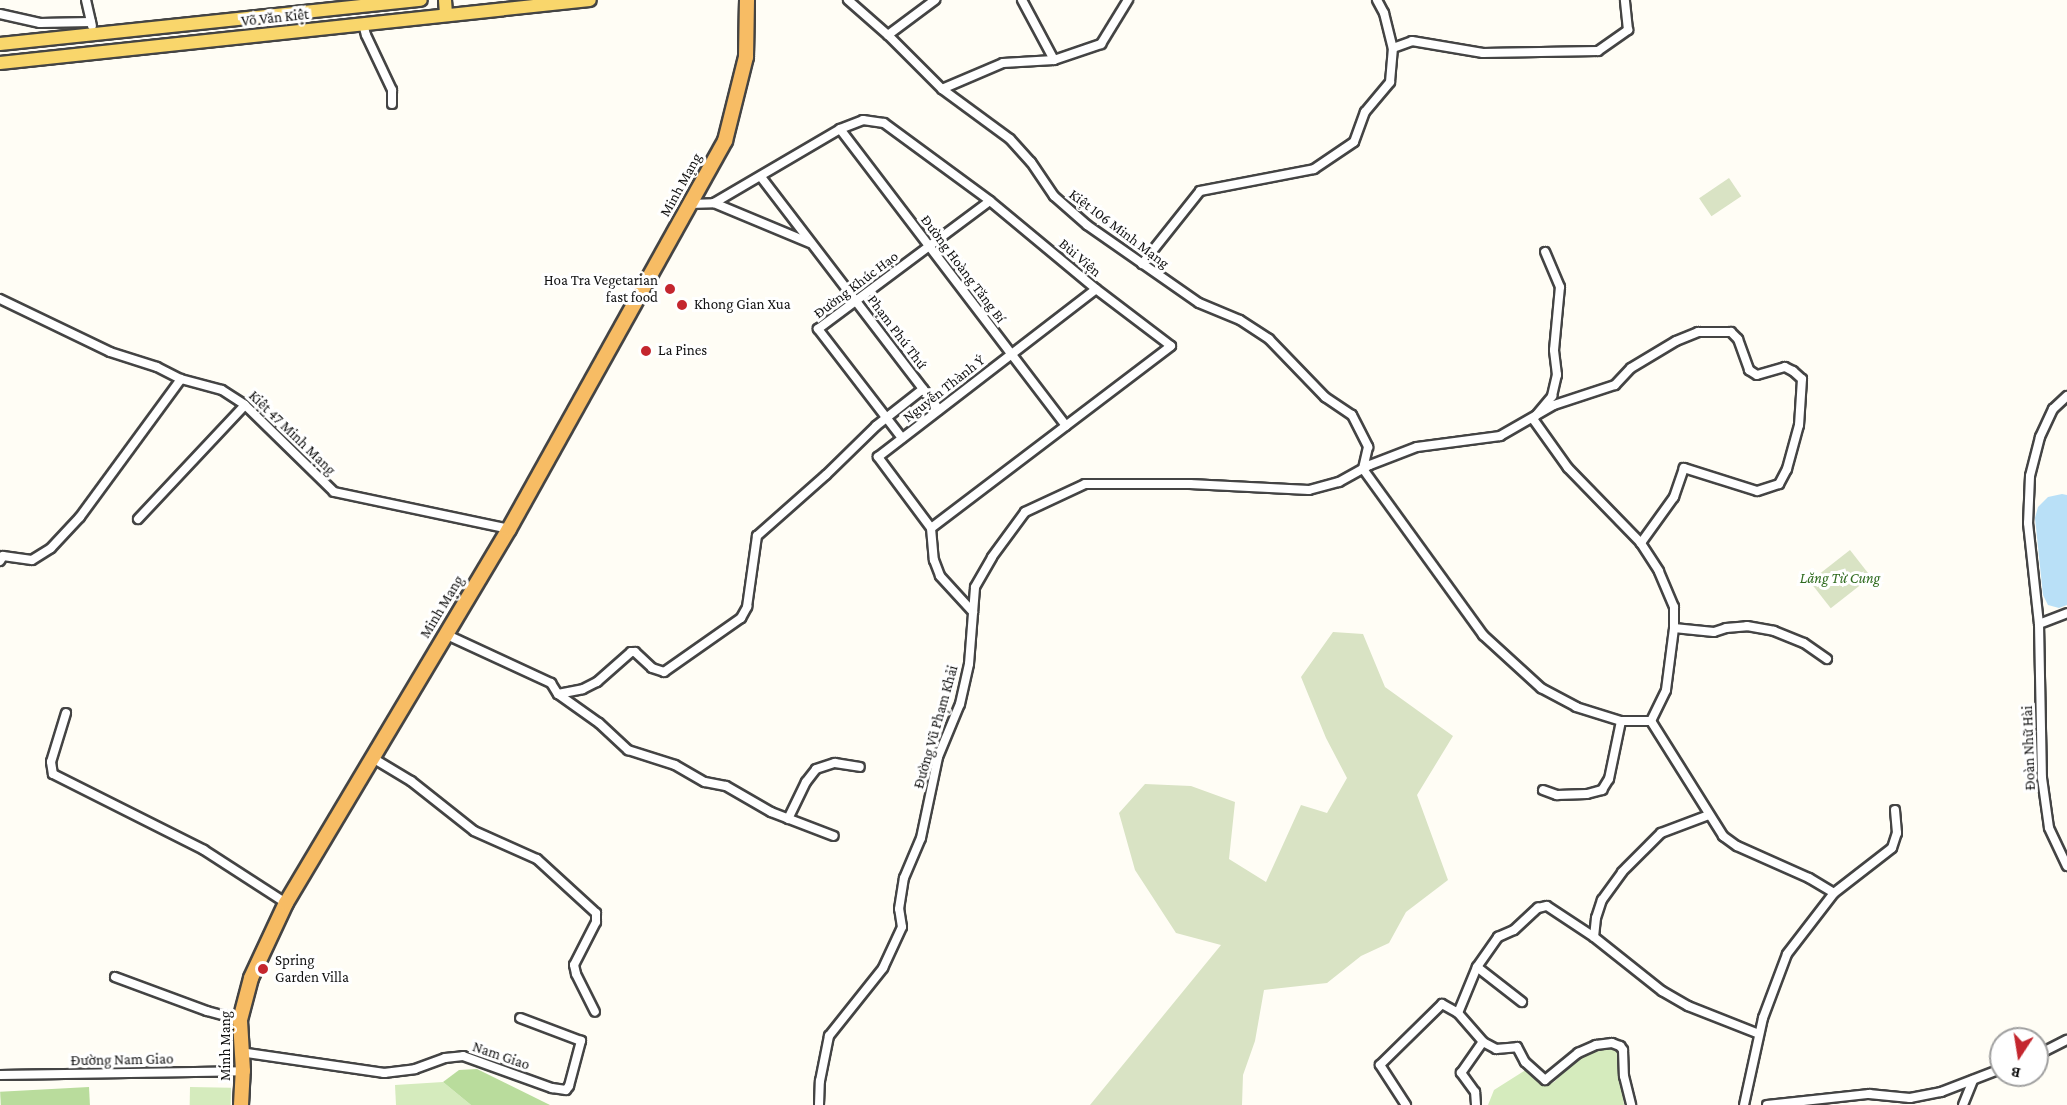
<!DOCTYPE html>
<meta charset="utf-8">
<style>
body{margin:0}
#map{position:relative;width:2067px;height:1105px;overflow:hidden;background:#fffdf5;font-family:"Crimson Pro",serif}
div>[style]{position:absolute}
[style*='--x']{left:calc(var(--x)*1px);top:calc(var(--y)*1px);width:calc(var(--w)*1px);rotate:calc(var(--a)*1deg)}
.green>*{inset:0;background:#d5ebbd;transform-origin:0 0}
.forest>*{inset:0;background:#b9dc9c;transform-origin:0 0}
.cemetery>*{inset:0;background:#d9e3c4;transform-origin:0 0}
.water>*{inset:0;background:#b9e0f7}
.roads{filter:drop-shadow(2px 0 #444) drop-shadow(-2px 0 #444) drop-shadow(0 2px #444) drop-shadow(0 -2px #444)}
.minor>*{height:8px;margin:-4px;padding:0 4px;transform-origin:4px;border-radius:4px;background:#fff}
.primary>*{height:12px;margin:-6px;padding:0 6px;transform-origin:6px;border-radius:6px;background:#f9d66b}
.trunk>*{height:14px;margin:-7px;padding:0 7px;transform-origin:7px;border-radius:7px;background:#f7bc64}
.dots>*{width:16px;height:16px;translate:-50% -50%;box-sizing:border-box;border:3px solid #fff;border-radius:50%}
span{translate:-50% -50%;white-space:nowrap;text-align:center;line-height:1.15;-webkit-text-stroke:6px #fff;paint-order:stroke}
.street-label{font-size:15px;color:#111}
.poi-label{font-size:15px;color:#111}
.right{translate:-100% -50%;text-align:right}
.left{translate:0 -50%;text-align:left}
.park-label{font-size:15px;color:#2f6b1f;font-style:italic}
.north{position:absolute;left:1989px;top:1027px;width:60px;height:60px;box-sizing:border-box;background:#fff;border:2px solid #a0a0a0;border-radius:50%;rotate:192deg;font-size:16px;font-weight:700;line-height:24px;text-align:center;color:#111}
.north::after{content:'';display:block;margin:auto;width:21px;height:27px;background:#c4262e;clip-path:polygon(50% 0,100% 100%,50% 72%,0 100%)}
</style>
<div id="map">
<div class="green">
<i style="clip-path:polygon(1603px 1049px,1617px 1050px,1624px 1105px,1488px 1105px,1494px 1090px,1527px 1069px,1544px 1086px,1554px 1082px,1581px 1056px)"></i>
<i style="clip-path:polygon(443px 1082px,471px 1105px,396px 1105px,395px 1085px)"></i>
<i style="left:190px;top:1087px;width:41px;height:18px;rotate:1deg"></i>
</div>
<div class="forest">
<i style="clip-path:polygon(477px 1069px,550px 1105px,471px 1105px,443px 1082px,459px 1070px)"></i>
<i style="left:89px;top:1087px;width:18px;height:89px;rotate:87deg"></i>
</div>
<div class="cemetery">
<i style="left:1729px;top:178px;width:22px;height:36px;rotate:56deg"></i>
<i style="left:1850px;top:550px;width:34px;height:51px;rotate:52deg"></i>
<i style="clip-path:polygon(1333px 632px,1363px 634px,1385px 687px,1453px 736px,1417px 795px,1448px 880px,1406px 912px,1389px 943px,1361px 956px,1327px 983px,1264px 990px,1255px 1041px,1243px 1075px,1242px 1105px,1090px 1105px,1221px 945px,1176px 933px,1135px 870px,1119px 813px,1145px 784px,1191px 786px,1235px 802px,1229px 859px,1266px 882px,1301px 805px,1327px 813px,1347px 778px,1326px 738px,1301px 677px)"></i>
</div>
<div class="water">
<i style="clip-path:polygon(2062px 494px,2067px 495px,2067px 605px,2059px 608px,2048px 605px,2043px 595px,2035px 518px,2038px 507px,2048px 497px)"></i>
</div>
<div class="roads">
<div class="minor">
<i style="--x:86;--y:0;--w:26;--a:77"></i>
<i style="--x:848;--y:0;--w:53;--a:41.2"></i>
<i style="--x:888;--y:35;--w:76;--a:45"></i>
<i style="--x:942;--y:89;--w:84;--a:36.3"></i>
<i style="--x:1010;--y:139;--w:31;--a:48"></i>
<i style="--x:1031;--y:162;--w:41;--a:55.9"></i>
<i style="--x:1054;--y:196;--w:44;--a:41.3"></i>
<i style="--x:1087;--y:225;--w:136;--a:34.9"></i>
<i style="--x:1199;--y:303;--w:44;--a:22.5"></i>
<i style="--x:1240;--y:320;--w:35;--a:33"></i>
<i style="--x:1269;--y:339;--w:81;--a:46"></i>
<i style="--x:1325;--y:397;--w:32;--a:34"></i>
<i style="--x:1352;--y:415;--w:36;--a:63"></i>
<i style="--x:1368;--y:447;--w:23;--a:103"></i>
<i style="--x:1022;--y:0;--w:68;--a:61.9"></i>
<i style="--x:1377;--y:0;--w:15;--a:62"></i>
<i style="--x:1384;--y:13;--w:36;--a:76"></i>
<i style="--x:0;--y:14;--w:41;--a:12.7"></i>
<i style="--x:40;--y:23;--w:51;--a:-1.1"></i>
<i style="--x:363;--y:24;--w:11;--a:75"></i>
<i style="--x:366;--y:35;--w:61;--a:64.7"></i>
<i style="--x:392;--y:90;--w:14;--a:90"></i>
<i style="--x:888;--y:35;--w:59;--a:-36.7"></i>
<i style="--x:942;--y:89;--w:66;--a:-23.1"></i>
<i style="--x:1003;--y:63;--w:51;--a:-3.4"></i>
<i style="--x:1054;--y:60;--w:50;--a:-18.8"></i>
<i style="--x:1101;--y:44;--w:52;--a:-58.5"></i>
<i style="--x:840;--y:129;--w:373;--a:52.7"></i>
<i style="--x:761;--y:177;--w:293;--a:52.6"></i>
<i style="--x:714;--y:203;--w:146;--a:-30.4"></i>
<i style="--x:840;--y:129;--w:25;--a:-21"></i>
<i style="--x:863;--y:120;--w:21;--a:8"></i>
<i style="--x:884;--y:123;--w:132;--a:36.3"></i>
<i style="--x:990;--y:201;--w:138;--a:39.7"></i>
<i style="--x:1096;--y:289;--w:94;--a:37.2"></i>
<i style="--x:1171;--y:346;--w:301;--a:142.8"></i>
<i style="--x:689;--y:204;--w:25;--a:-2"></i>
<i style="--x:714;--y:203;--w:104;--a:22.6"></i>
<i style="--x:1142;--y:264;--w:93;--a:-51.5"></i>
<i style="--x:1200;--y:191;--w:116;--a:-10.9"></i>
<i style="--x:1314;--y:169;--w:48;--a:-34"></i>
<i style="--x:1354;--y:142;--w:32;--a:-70"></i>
<i style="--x:1365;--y:112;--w:39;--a:-50"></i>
<i style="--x:1390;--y:82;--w:34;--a:-85"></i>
<i style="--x:1393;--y:48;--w:20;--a:-20"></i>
<i style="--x:1412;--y:41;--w:72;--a:9.6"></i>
<i style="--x:1483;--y:53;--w:115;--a:-1"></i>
<i style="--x:1598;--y:51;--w:37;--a:-35"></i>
<i style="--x:1628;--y:30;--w:30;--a:-96"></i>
<i style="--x:0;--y:299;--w:122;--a:25.7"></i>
<i style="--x:110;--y:352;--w:49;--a:17.7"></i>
<i style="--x:157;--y:367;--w:27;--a:27"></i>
<i style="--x:181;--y:379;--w:42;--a:15"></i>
<i style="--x:222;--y:390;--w:27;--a:33"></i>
<i style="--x:245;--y:405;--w:124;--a:44.3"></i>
<i style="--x:334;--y:492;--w:179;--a:11.9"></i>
<i style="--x:2067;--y:396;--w:19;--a:137"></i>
<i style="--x:2053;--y:409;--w:31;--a:115"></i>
<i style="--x:2040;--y:437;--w:40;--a:104.4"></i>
<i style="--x:2030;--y:476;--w:47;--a:92.4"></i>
<i style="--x:2028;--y:523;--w:102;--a:83.8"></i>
<i style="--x:2039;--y:624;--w:154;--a:88.9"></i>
<i style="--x:2042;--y:778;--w:50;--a:82"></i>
<i style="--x:2049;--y:828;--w:42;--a:64.7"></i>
<i style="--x:902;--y:438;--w:138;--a:-127.6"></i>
<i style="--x:818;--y:329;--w:214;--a:-36.7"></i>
<i style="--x:1363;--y:469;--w:205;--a:54.1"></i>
<i style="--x:1483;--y:635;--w:79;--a:42.4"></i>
<i style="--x:1541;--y:688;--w:40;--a:28"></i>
<i style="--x:1576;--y:707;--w:47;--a:17.3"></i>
<i style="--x:1621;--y:721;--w:30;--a:0"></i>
<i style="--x:1651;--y:721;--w:34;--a:-64"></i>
<i style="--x:1666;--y:690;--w:63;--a:-82.6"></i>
<i style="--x:1674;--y:628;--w:21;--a:-90"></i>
<i style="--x:1674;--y:607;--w:39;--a:-113"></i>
<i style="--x:1659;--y:571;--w:33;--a:-123"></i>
<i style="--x:1641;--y:543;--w:105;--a:-134.2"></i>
<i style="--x:1568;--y:468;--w:60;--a:-125.5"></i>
<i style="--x:1533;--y:419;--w:30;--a:-50"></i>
<i style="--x:1552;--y:396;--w:22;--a:-77"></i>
<i style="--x:1557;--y:375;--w:25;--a:-97"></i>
<i style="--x:1554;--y:350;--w:63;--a:-84.6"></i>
<i style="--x:1560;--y:287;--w:38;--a:-113"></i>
<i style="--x:138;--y:519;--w:156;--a:-46.8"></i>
<i style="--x:931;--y:528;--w:89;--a:-126.7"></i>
<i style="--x:878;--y:457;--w:275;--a:-37.6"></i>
<i style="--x:931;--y:528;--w:32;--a:85"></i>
<i style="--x:934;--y:560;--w:17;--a:69"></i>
<i style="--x:940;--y:576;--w:49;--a:47.5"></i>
<i style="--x:0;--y:561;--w:6;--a:-59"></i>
<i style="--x:3;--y:556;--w:29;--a:8"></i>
<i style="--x:32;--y:560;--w:22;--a:-32"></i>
<i style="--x:51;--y:548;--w:42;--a:-46.9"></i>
<i style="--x:80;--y:517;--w:171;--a:-53.8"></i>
<i style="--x:2039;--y:624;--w:30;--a:-21"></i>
<i style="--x:1674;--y:628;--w:40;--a:5.7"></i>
<i style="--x:1714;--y:632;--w:13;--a:-18"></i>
<i style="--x:1726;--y:628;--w:21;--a:-5"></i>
<i style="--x:1747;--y:626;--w:27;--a:10"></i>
<i style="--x:1774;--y:631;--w:32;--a:22"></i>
<i style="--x:1804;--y:643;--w:28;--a:35"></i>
<i style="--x:445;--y:634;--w:117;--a:24.8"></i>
<i style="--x:551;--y:683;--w:13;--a:58"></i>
<i style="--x:558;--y:694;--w:50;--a:35.3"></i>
<i style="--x:599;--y:723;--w:40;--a:43"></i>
<i style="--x:628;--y:750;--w:49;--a:17.7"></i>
<i style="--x:675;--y:765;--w:34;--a:30"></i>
<i style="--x:705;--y:782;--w:21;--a:11"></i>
<i style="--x:726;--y:786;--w:52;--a:30"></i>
<i style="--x:771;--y:812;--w:67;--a:20.9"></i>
<i style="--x:558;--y:694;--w:25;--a:-11"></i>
<i style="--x:583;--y:689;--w:16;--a:-27"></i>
<i style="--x:597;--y:682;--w:45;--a:-41.4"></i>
<i style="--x:631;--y:652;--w:4;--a:0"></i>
<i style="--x:635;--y:652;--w:23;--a:43"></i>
<i style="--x:652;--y:668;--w:13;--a:18"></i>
<i style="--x:664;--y:672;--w:94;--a:-35"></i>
<i style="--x:741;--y:618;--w:13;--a:-61"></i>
<i style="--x:747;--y:607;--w:72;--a:-82"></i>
<i style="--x:757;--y:536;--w:92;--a:-41.5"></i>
<i style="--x:826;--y:475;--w:70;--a:-44.4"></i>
<i style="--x:876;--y:426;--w:60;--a:-38.2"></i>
<i style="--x:66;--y:713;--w:51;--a:107"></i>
<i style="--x:51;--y:762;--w:12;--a:81"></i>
<i style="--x:53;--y:774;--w:169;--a:26.7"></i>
<i style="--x:204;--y:850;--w:98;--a:32.9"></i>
<i style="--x:1651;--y:721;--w:136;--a:57.9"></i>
<i style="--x:1723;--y:836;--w:17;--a:36"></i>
<i style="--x:1737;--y:846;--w:79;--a:24"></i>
<i style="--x:1809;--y:878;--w:29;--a:31"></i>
<i style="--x:371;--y:757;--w:47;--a:31"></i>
<i style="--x:411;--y:781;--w:80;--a:38.4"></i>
<i style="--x:474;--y:831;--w:69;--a:24"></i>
<i style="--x:537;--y:859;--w:80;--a:42.5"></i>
<i style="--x:596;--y:913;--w:9;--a:90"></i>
<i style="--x:596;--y:922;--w:48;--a:117.1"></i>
<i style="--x:574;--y:965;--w:9;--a:77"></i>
<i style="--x:576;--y:974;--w:42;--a:63.4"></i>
<i style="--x:1543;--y:790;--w:15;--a:20"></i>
<i style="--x:1557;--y:795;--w:30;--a:-2"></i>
<i style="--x:1587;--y:794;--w:16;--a:-15"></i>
<i style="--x:1602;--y:790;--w:13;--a:-58"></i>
<i style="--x:1609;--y:779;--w:59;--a:-78.3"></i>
<i style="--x:788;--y:819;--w:41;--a:-64.1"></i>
<i style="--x:806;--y:782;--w:16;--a:-52"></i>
<i style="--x:816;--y:769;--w:20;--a:-18"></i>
<i style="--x:835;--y:763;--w:25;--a:9"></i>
<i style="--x:1594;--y:937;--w:19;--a:-84"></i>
<i style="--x:1596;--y:918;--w:19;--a:-72"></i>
<i style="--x:1602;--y:900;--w:34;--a:-54"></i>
<i style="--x:1622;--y:872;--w:55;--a:-45"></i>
<i style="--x:1661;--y:833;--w:51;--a:-20.6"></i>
<i style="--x:1477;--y:967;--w:57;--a:37.9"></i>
<i style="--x:115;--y:977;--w:98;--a:20.3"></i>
<i style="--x:207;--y:1011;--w:34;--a:15"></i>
<i style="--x:1458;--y:1013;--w:50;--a:-67.6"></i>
<i style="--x:1477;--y:967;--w:37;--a:-55"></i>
<i style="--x:1498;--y:937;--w:17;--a:-24"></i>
<i style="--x:1514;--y:930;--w:33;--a:-43"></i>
<i style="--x:1538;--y:908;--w:9;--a:-13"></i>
<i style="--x:1547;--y:906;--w:56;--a:33.4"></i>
<i style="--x:1594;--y:937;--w:87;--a:38.5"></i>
<i style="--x:1662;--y:991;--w:30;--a:30"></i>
<i style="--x:1688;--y:1006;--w:76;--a:21.5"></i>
<i style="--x:240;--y:1052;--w:146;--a:8.3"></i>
<i style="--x:384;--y:1073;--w:31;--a:-7"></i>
<i style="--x:415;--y:1069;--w:32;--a:-20"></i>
<i style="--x:445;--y:1058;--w:18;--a:-6"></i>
<i style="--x:463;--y:1056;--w:95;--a:19.8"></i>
<i style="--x:552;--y:1088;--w:14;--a:8"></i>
<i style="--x:566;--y:1090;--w:5;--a:-53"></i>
<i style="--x:569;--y:1086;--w:47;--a:-75.1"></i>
<i style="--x:581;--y:1041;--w:65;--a:-159.3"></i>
<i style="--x:2037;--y:1055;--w:34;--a:-27"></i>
<i style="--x:0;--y:1075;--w:243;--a:-0.9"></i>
<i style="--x:819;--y:1105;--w:24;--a:-88"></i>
<i style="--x:820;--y:1081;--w:46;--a:-78.7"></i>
<i style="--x:829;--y:1036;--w:87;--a:-51.5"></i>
<i style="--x:883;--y:968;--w:45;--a:-65.1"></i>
<i style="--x:902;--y:927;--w:18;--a:-99"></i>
<i style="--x:899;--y:909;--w:31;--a:-81"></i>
<i style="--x:904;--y:878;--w:43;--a:-67"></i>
<i style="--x:921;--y:838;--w:83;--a:-78.1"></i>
<i style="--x:938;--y:757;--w:57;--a:-67.5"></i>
<i style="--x:960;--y:704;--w:41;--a:-77.3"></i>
<i style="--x:969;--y:664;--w:77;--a:-85.5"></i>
<i style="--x:975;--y:587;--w:34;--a:-60"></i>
<i style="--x:992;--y:557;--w:56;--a:-53.7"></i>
<i style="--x:1025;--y:512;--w:66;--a:-25"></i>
<i style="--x:1085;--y:484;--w:105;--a:0"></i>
<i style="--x:1190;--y:484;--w:119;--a:2.9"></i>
<i style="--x:1309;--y:490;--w:31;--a:-15"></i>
<i style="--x:1339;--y:482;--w:35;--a:-29"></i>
<i style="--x:1370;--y:465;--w:50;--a:-21"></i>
<i style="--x:1417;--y:447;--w:84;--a:-7.5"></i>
<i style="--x:1500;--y:436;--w:62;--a:-29.9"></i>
<i style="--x:1554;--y:405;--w:64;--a:-18.2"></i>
<i style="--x:1615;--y:385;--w:23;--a:-47"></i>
<i style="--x:1631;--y:368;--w:52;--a:-31"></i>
<i style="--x:1676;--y:341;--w:24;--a:-22"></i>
<i style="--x:1698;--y:332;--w:33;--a:0"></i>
<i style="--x:1731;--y:332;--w:10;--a:45"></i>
<i style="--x:1738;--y:339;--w:33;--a:70"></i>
<i style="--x:1749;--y:370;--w:9;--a:32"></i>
<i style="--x:1757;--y:375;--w:29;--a:-16"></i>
<i style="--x:1785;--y:367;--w:9;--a:27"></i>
<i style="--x:1793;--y:371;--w:12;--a:42"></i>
<i style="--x:1802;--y:379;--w:46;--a:93.7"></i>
<i style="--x:1799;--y:425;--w:46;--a:105.3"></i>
<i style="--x:1787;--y:469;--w:17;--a:118"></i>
<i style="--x:1779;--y:484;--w:23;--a:162"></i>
<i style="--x:1757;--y:491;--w:77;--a:-162.5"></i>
<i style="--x:1684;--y:468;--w:31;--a:109"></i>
<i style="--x:1674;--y:497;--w:57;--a:125.7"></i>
<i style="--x:1406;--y:1105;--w:48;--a:-123"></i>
<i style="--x:1380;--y:1065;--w:87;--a:-44.5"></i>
<i style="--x:1442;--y:1004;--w:18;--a:29"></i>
<i style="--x:1458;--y:1013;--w:38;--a:49"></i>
<i style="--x:1476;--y:1105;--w:13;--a:-94"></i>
<i style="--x:1475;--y:1092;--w:24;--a:-126"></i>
<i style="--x:1461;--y:1073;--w:38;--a:-55"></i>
<i style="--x:1483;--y:1042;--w:15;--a:28"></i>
<i style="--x:1496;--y:1049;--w:21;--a:-5"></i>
<i style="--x:1517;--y:1047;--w:17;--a:62"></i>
<i style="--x:1525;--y:1062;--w:27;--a:42"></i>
<i style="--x:1545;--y:1080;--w:43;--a:-39.3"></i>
<i style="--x:1578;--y:1053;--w:20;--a:-24"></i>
<i style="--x:1596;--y:1045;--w:16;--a:-7"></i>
<i style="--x:1612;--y:1043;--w:9;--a:21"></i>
<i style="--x:1620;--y:1046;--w:5;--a:53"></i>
<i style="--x:1623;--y:1050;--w:26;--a:88"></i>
<i style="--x:1624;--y:1076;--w:30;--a:76"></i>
<i style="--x:1744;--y:1105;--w:89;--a:-77.7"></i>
<i style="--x:1763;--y:1018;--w:68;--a:-69.4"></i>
<i style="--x:1787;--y:954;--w:77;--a:-52.4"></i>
<i style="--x:1834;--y:893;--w:73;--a:-37.8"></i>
<i style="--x:1892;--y:848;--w:16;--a:-72"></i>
<i style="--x:1897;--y:833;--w:23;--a:-95"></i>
<i style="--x:1767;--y:1105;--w:103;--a:-6.2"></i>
<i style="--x:1869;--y:1094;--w:41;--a:5.6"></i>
<i style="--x:1910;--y:1098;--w:32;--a:-11"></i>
<i style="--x:1941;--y:1092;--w:64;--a:-21"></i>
<i style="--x:1963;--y:1105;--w:27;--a:-68"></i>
</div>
<div class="primary">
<i style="--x:445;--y:0;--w:15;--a:86"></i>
<i style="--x:0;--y:44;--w:423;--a:-6"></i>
<i style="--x:0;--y:63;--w:593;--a:-6.09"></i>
</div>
<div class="trunk">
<i style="--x:241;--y:1105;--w:34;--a:-87"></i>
<i style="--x:243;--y:1071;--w:51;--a:-93.4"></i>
<i style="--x:240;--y:1020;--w:43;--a:-75.3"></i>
<i style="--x:251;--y:978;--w:83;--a:-65"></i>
<i style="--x:286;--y:903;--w:435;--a:-59.2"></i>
<i style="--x:509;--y:529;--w:444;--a:-60.9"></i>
<i style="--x:725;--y:141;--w:87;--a:-76"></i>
<i style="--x:746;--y:57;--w:57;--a:-89"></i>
</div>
</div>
<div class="dots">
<i style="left:670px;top:289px;background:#c4262e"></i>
<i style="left:682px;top:305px;background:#c4262e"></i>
<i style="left:646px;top:351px;background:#c4262e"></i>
<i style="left:263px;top:969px;background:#c4262e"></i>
</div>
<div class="street-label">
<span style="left:275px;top:18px;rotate:-6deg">Võ Văn Kiệt</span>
<span style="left:681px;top:185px;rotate:-61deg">Minh Mạng</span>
<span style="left:1119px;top:229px;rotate:37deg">Kiệt 106 Minh Mạng</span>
<span style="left:1080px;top:258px;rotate:40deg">Bùi Viện</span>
<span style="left:963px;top:269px;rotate:53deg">Đường Hoàng Tăng Bí</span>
<span style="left:856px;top:285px;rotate:-37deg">Đường Khúc Hạo</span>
<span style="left:897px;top:332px;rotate:53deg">Phạm Phú Thứ</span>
<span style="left:944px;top:389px;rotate:-38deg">Nguyễn Thành Ý</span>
<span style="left:292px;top:433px;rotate:44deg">Kiệt 47 Minh Mạng</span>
<span style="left:442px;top:607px;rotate:-59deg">Minh Mạng</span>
<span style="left:936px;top:727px;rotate:-74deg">Đường Vũ Phạm Khải</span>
<span style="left:2029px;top:748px;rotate:-92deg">Đoàn Nhữ Hài</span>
<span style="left:226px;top:1046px;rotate:-90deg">Minh Mạng</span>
<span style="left:501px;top:1056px;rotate:19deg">Nam Giao</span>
<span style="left:122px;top:1060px;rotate:-1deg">Đường Nam Giao</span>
</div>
<div class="poi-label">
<span class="right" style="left:658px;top:289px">Hoa Tra Vegetarian<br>fast food</span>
<span class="left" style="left:694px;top:305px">Khong Gian Xua</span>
<span class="left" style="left:658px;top:351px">La Pines</span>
<span class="left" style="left:275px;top:969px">Spring<br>Garden Villa</span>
</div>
<div class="park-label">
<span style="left:1840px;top:579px">Lăng Từ Cung</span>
</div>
<div class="north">B</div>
</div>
